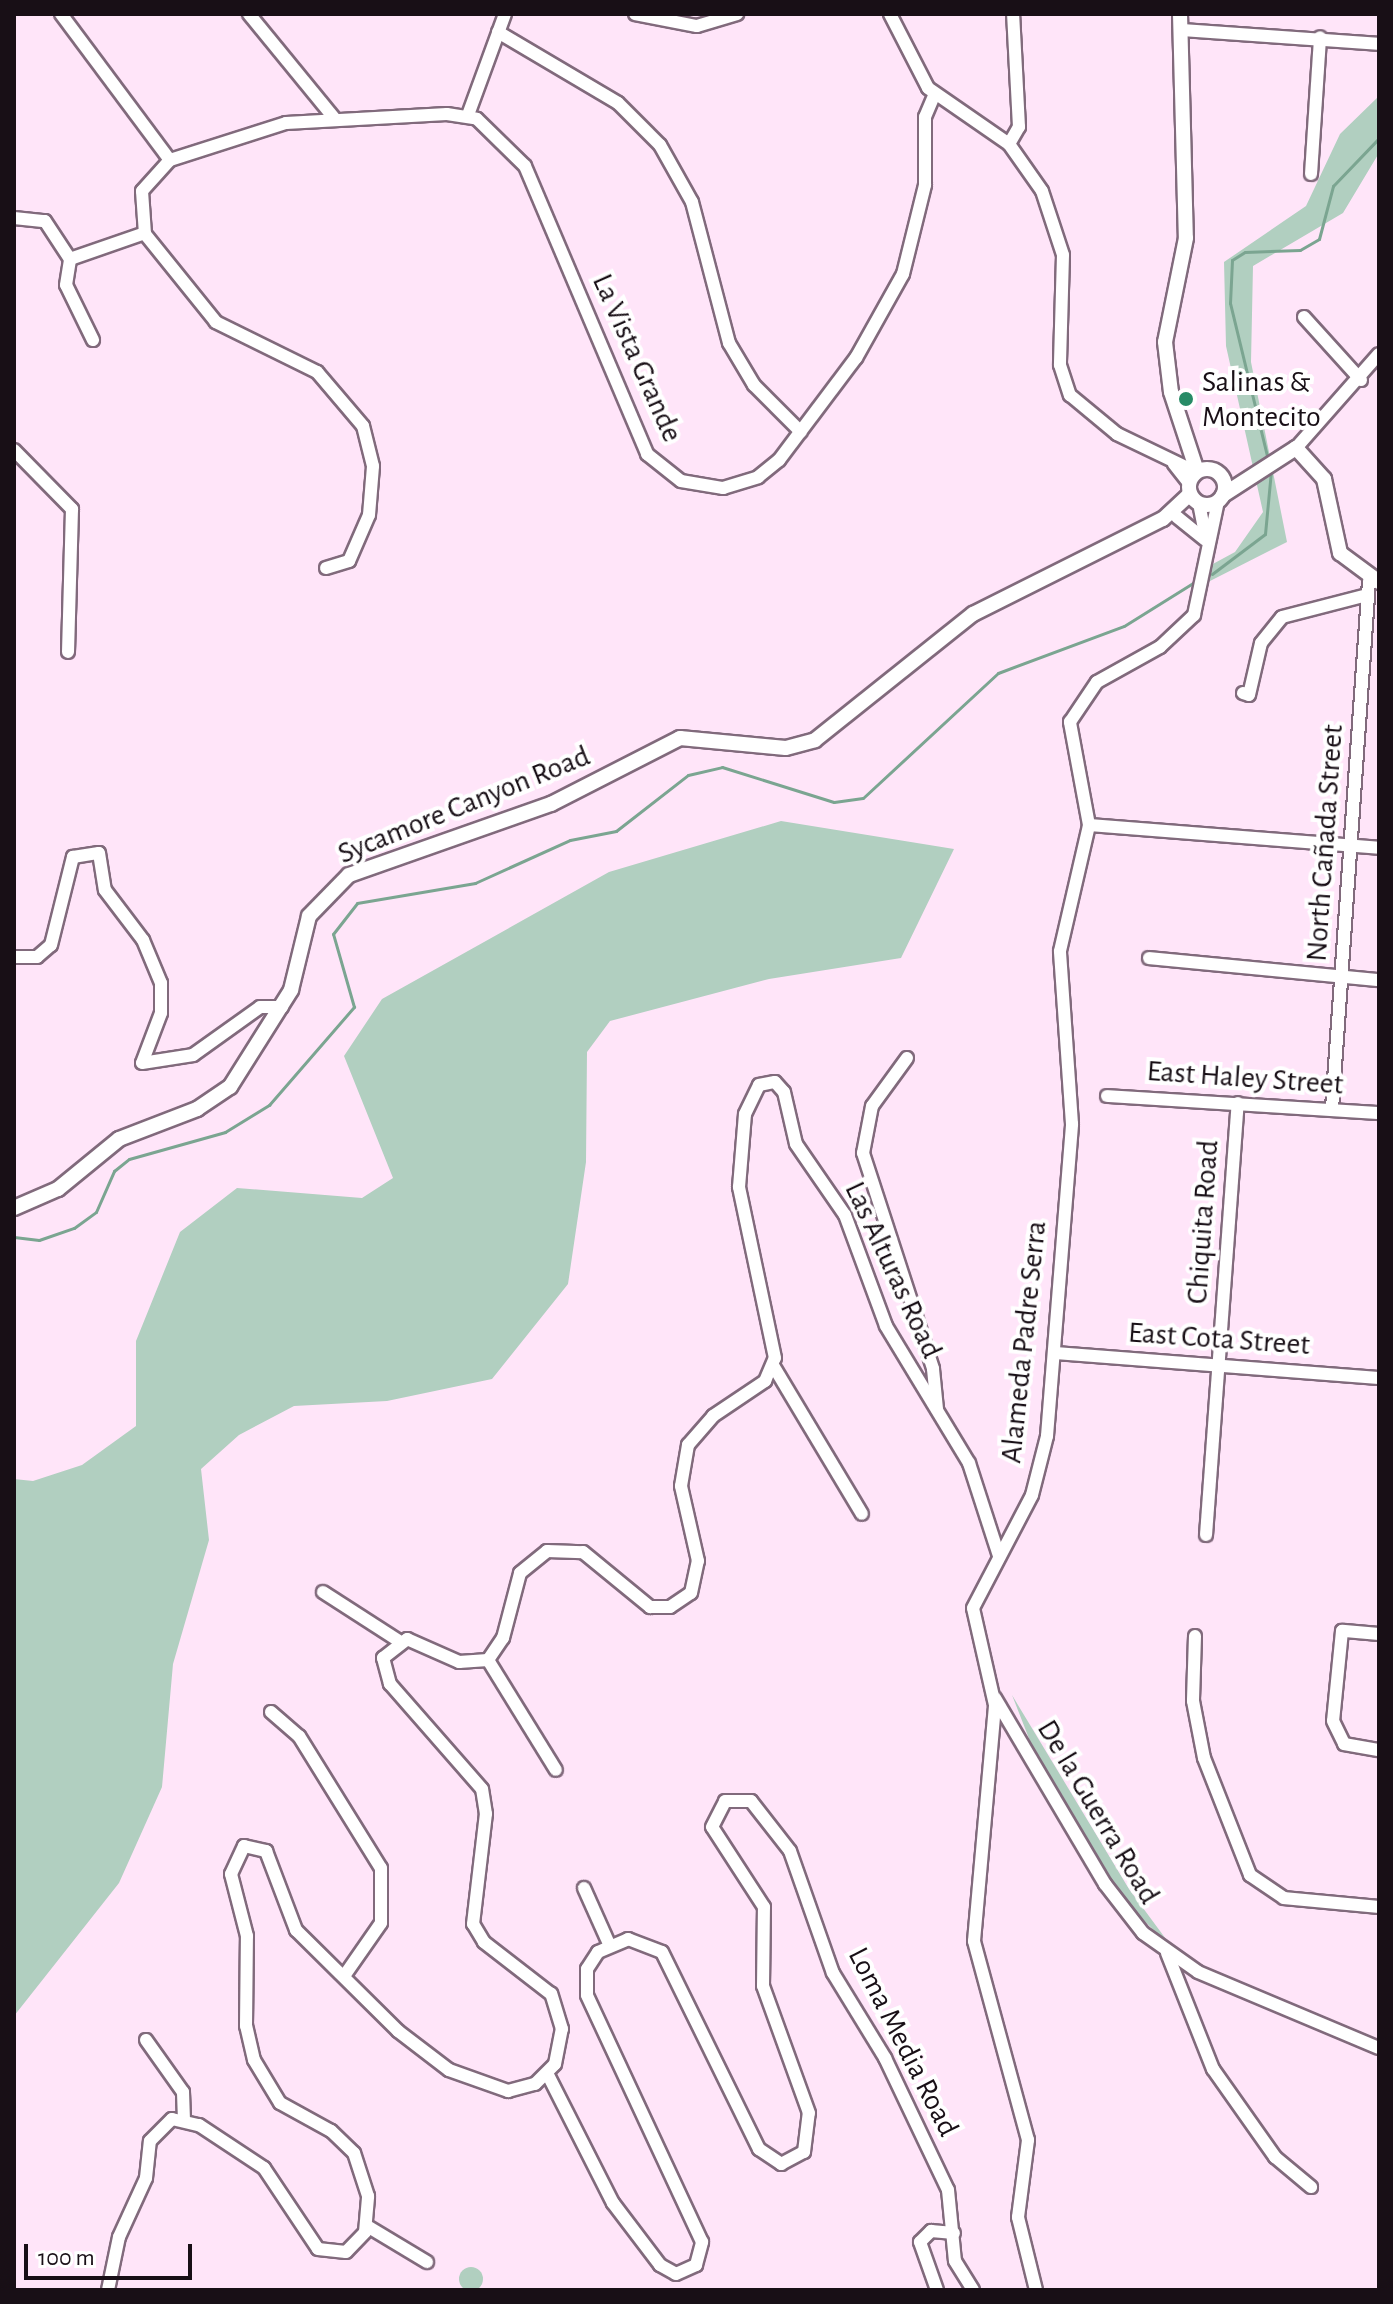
<!DOCTYPE html>
<meta charset="utf-8">
<style>
body{margin:0}
#map{position:relative;width:1393px;height:2304px;overflow:hidden;background:#ffe5f9;font-family:"Alegreya Sans",sans-serif}
div>[style]{position:absolute}
[style*='--x']{left:calc(var(--x)*1px);top:calc(var(--y)*1px);width:calc(var(--w)*1px);rotate:calc(var(--a)*1deg)}
.green>*{inset:0;background:#b1cfc0}
.round{border-radius:50%}
.stream>*{height:3px;margin:-1.5px;padding:0 1.5px;transform-origin:1.5px;border-radius:1.5px;background:#7ba591}
.roads{filter:drop-shadow(2px 0 #816a7c) drop-shadow(-2px 0 #816a7c) drop-shadow(0 2px #816a7c) drop-shadow(0 -2px #816a7c)}
.minor>*{height:12px;margin:-6px;padding:0 6px;transform-origin:6px;border-radius:6px;background:#fff}
.major>*{height:14px;margin:-7px;padding:0 7px;transform-origin:7px;border-radius:7px;background:#fff}
.major>.ring{margin:-7px;padding:0;box-sizing:content-box;background:none;border:14px solid #fff;border-radius:50%}
.dots>*{width:22px;height:22px;translate:-50% -50%;box-sizing:border-box;border:4px solid #fff;border-radius:50%}
span{translate:-50% -50%;white-space:nowrap;text-align:center;line-height:1.15;-webkit-text-stroke:8px #fff;paint-order:stroke}
.street-label{font-size:30px;color:#180f16}
.poi-label{font-size:30px;color:#180f16}
.left{translate:0 -50%;text-align:left}
.frame{position:absolute;inset:0;border:16px solid #180f16;pointer-events:none}
.scale{position:absolute;left:24px;top:2244px;width:168px;height:36px;box-sizing:border-box;border:4px solid #180f16;border-top:0;padding-left:10px;font-size:24px;line-height:28px;white-space:nowrap;color:#180f16;-webkit-text-stroke:6px #fff;paint-order:stroke}
</style>
<div id="map">
<div class="green">
<i style="clip-path:polygon(1379px 96px,1379px 153px,1343px 213px,1253px 266px,1251px 362px,1287px 542px,1210px 581px,1211px 565px,1235px 552px,1263px 512px,1226px 346px,1224px 262px,1306px 206px,1340px 134px)"></i>
<i style="clip-path:polygon(781px 821px,954px 849px,901px 958px,769px 979px,610px 1021px,587px 1052px,586px 1162px,568px 1284px,492px 1379px,387px 1401px,294px 1406px,239px 1435px,201px 1469px,209px 1540px,173px 1664px,162px 1787px,119px 1883px,14px 2016px,14px 1479px,33px 1481px,82px 1465px,136px 1426px,136px 1341px,180px 1232px,237px 1188px,362px 1198px,393px 1178px,344px 1056px,382px 999px,609px 872px)"></i>
<i style="clip-path:polygon(1012px 1695px,1129px 1889px,1174px 1950px,1122px 1899px,1039px 1764px)"></i>
<i class="round" style="left:459px;top:2267px;width:24px;height:24px"></i>
</div>
<div class="stream">
<i style="--x:1268;--y:460;--w:162;--a:-103.6"></i>
<i style="--x:1230;--y:303;--w:43;--a:-87.3"></i>
<i style="--x:1232;--y:260;--w:15;--a:-32"></i>
<i style="--x:1245;--y:252;--w:55;--a:-2.1"></i>
<i style="--x:1300;--y:250;--w:22;--a:-30"></i>
<i style="--x:1319;--y:239;--w:55;--a:-75.2"></i>
<i style="--x:1333;--y:186;--w:66;--a:-46.2"></i>
<i style="--x:1212;--y:574;--w:66;--a:-37"></i>
<i style="--x:1265;--y:534;--w:63;--a:-84.6"></i>
<i style="--x:14;--y:1237;--w:25;--a:7"></i>
<i style="--x:39;--y:1240;--w:37;--a:-19"></i>
<i style="--x:74;--y:1228;--w:27;--a:-36"></i>
<i style="--x:96;--y:1212;--w:45;--a:-66.3"></i>
<i style="--x:114;--y:1171;--w:19;--a:-39"></i>
<i style="--x:129;--y:1159;--w:100;--a:-15.7"></i>
<i style="--x:225;--y:1132;--w:52;--a:-31.5"></i>
<i style="--x:269;--y:1105;--w:130;--a:-49.1"></i>
<i style="--x:354;--y:1007;--w:76;--a:-106"></i>
<i style="--x:333;--y:934;--w:39;--a:-52"></i>
<i style="--x:357;--y:903;--w:120;--a:-9.6"></i>
<i style="--x:475;--y:883;--w:104;--a:-24.4"></i>
<i style="--x:570;--y:840;--w:47;--a:-11.1"></i>
<i style="--x:616;--y:831;--w:91;--a:-37.9"></i>
<i style="--x:688;--y:775;--w:35;--a:-13"></i>
<i style="--x:722;--y:767;--w:117;--a:17.4"></i>
<i style="--x:834;--y:802;--w:29;--a:-8"></i>
<i style="--x:863;--y:798;--w:184;--a:-42.8"></i>
<i style="--x:998;--y:673;--w:134;--a:-20.5"></i>
<i style="--x:1124;--y:626;--w:85;--a:-32"></i>
</div>
<div class="roads">
<div class="minor">
<i style="--x:61;--y:14;--w:182;--a:53.3"></i>
<i style="--x:249;--y:14;--w:134;--a:50.7"></i>
<i style="--x:635;--y:14;--w:63;--a:11"></i>
<i style="--x:697;--y:26;--w:42;--a:-16.7"></i>
<i style="--x:890;--y:14;--w:83;--a:62.8"></i>
<i style="--x:928;--y:88;--w:98;--a:34.7"></i>
<i style="--x:1009;--y:144;--w:57;--a:54.9"></i>
<i style="--x:1042;--y:191;--w:67;--a:71.8"></i>
<i style="--x:1063;--y:255;--w:110;--a:91.6"></i>
<i style="--x:1060;--y:365;--w:32;--a:72"></i>
<i style="--x:1070;--y:395;--w:61;--a:39.7"></i>
<i style="--x:1117;--y:434;--w:88;--a:25.7"></i>
<i style="--x:1181;--y:30;--w:198;--a:4"></i>
<i style="--x:498;--y:32;--w:139;--a:30.6"></i>
<i style="--x:618;--y:103;--w:59;--a:45"></i>
<i style="--x:660;--y:145;--w:65;--a:60.7"></i>
<i style="--x:692;--y:202;--w:146;--a:75.3"></i>
<i style="--x:729;--y:343;--w:49;--a:59.2"></i>
<i style="--x:754;--y:385;--w:66;--a:45"></i>
<i style="--x:468;--y:115;--w:108;--a:-69.9"></i>
<i style="--x:1009;--y:144;--w:20;--a:-60"></i>
<i style="--x:1019;--y:127;--w:113;--a:-93"></i>
<i style="--x:1311;--y:174;--w:137;--a:-86.2"></i>
<i style="--x:14;--y:218;--w:31;--a:6"></i>
<i style="--x:45;--y:221;--w:45;--a:56.7"></i>
<i style="--x:1304;--y:317;--w:85;--a:47.9"></i>
<i style="--x:93;--y:340;--w:61;--a:-116.1"></i>
<i style="--x:66;--y:285;--w:26;--a:-81"></i>
<i style="--x:70;--y:259;--w:79;--a:-19.1"></i>
<i style="--x:1296;--y:448;--w:125;--a:-48.6"></i>
<i style="--x:14;--y:450;--w:83;--a:45.5"></i>
<i style="--x:72;--y:509;--w:143;--a:91.6"></i>
<i style="--x:1174;--y:464;--w:24;--a:52"></i>
<i style="--x:1199;--y:503;--w:32;--a:79"></i>
<i style="--x:1177;--y:517;--w:36;--a:39"></i>
<i style="--x:326;--y:568;--w:24;--a:-17"></i>
<i style="--x:349;--y:561;--w:50;--a:-66.5"></i>
<i style="--x:369;--y:515;--w:49;--a:-85.3"></i>
<i style="--x:373;--y:466;--w:41;--a:-104"></i>
<i style="--x:363;--y:426;--w:71;--a:-130.4"></i>
<i style="--x:317;--y:372;--w:113;--a:-153.7"></i>
<i style="--x:216;--y:322;--w:113;--a:-128.9"></i>
<i style="--x:145;--y:234;--w:43;--a:-94"></i>
<i style="--x:142;--y:191;--w:42;--a:-47.9"></i>
<i style="--x:170;--y:160;--w:122;--a:-17.7"></i>
<i style="--x:286;--y:123;--w:161;--a:-3.2"></i>
<i style="--x:447;--y:114;--w:30;--a:9"></i>
<i style="--x:477;--y:119;--w:67;--a:44.4"></i>
<i style="--x:525;--y:166;--w:313;--a:67"></i>
<i style="--x:647;--y:454;--w:43;--a:38.5"></i>
<i style="--x:681;--y:481;--w:43;--a:9.5"></i>
<i style="--x:723;--y:488;--w:37;--a:-17"></i>
<i style="--x:758;--y:477;--w:27;--a:-39"></i>
<i style="--x:779;--y:460;--w:128;--a:-53"></i>
<i style="--x:856;--y:358;--w:96;--a:-60.8"></i>
<i style="--x:903;--y:274;--w:92;--a:-76.1"></i>
<i style="--x:925;--y:185;--w:68;--a:-90"></i>
<i style="--x:925;--y:117;--w:25;--a:-67"></i>
<i style="--x:1243;--y:693;--w:6;--a:18"></i>
<i style="--x:1249;--y:695;--w:53;--a:-77"></i>
<i style="--x:1261;--y:643;--w:33;--a:-51"></i>
<i style="--x:1282;--y:617;--w:88;--a:-14.5"></i>
<i style="--x:1089;--y:825;--w:291;--a:4.5"></i>
<i style="--x:14;--y:957;--w:23;--a:0"></i>
<i style="--x:37;--y:957;--w:18;--a:-41"></i>
<i style="--x:51;--y:945;--w:91;--a:-76"></i>
<i style="--x:73;--y:857;--w:26;--a:-9"></i>
<i style="--x:99;--y:853;--w:37;--a:81"></i>
<i style="--x:105;--y:890;--w:63;--a:52.8"></i>
<i style="--x:143;--y:940;--w:47;--a:67.3"></i>
<i style="--x:161;--y:983;--w:30;--a:90"></i>
<i style="--x:161;--y:1013;--w:53;--a:110.8"></i>
<i style="--x:142;--y:1063;--w:52;--a:-8.9"></i>
<i style="--x:193;--y:1055;--w:82;--a:-35.6"></i>
<i style="--x:260;--y:1007;--w:22;--a:0"></i>
<i style="--x:1149;--y:958;--w:231;--a:5.5"></i>
<i style="--x:907;--y:1058;--w:59;--a:126.1"></i>
<i style="--x:872;--y:1106;--w:48;--a:100.8"></i>
<i style="--x:863;--y:1153;--w:227;--a:72"></i>
<i style="--x:933;--y:1369;--w:40;--a:84.3"></i>
<i style="--x:1107;--y:1096;--w:273;--a:3.6"></i>
<i style="--x:1332;--y:1109;--w:529;--a:-85.99"></i>
<i style="--x:1055;--y:1353;--w:325;--a:4.4"></i>
<i style="--x:774;--y:1367;--w:171;--a:59.1"></i>
<i style="--x:1206;--y:1535;--w:433;--a:-85.8"></i>
<i style="--x:323;--y:1592;--w:90;--a:32.8"></i>
<i style="--x:1379;--y:1634;--w:37;--a:-175"></i>
<i style="--x:1342;--y:1631;--w:90;--a:95.7"></i>
<i style="--x:1333;--y:1721;--w:25;--a:64"></i>
<i style="--x:1344;--y:1744;--w:36;--a:10"></i>
<i style="--x:1195;--y:1636;--w:65;--a:91.8"></i>
<i style="--x:1193;--y:1701;--w:58;--a:79.1"></i>
<i style="--x:1204;--y:1758;--w:126;--a:68.5"></i>
<i style="--x:1250;--y:1875;--w:41;--a:34.1"></i>
<i style="--x:1284;--y:1898;--w:95;--a:5.4"></i>
<i style="--x:488;--y:1660;--w:129;--a:58.3"></i>
<i style="--x:995;--y:1698;--w:216;--a:59.4"></i>
<i style="--x:1105;--y:1884;--w:62;--a:52.2"></i>
<i style="--x:1143;--y:1933;--w:67;--a:35.3"></i>
<i style="--x:1198;--y:1972;--w:196;--a:22.8"></i>
<i style="--x:271;--y:1712;--w:37;--a:41"></i>
<i style="--x:299;--y:1736;--w:155;--a:58.2"></i>
<i style="--x:381;--y:1868;--w:55;--a:90"></i>
<i style="--x:381;--y:1923;--w:65;--a:124.9"></i>
<i style="--x:584;--y:1888;--w:61;--a:65.9"></i>
<i style="--x:1167;--y:1953;--w:125;--a:68.4"></i>
<i style="--x:1213;--y:2069;--w:108;--a:54.8"></i>
<i style="--x:1275;--y:2157;--w:47;--a:39.8"></i>
<i style="--x:146;--y:2040;--w:64;--a:54.6"></i>
<i style="--x:183;--y:2092;--w:27;--a:88"></i>
<i style="--x:547;--y:2073;--w:146;--a:63.1"></i>
<i style="--x:613;--y:2203;--w:78;--a:52.8"></i>
<i style="--x:660;--y:2265;--w:18;--a:29"></i>
<i style="--x:676;--y:2274;--w:22;--a:-24"></i>
<i style="--x:696;--y:2265;--w:24;--a:-75"></i>
<i style="--x:702;--y:2242;--w:272;--a:-115"></i>
<i style="--x:587;--y:1995;--w:26;--a:-90"></i>
<i style="--x:587;--y:1969;--w:20;--a:-57"></i>
<i style="--x:598;--y:1952;--w:33;--a:-23"></i>
<i style="--x:628;--y:1939;--w:36;--a:21"></i>
<i style="--x:662;--y:1952;--w:220;--a:63.8"></i>
<i style="--x:759;--y:2149;--w:27;--a:34"></i>
<i style="--x:781;--y:2164;--w:26;--a:-28"></i>
<i style="--x:804;--y:2152;--w:39;--a:-83"></i>
<i style="--x:809;--y:2113;--w:135;--a:-109.9"></i>
<i style="--x:763;--y:1986;--w:79;--a:-89.3"></i>
<i style="--x:764;--y:1907;--w:95;--a:-123"></i>
<i style="--x:712;--y:1827;--w:29;--a:-63"></i>
<i style="--x:725;--y:1801;--w:26;--a:0"></i>
<i style="--x:751;--y:1801;--w:63;--a:52"></i>
<i style="--x:790;--y:1851;--w:129;--a:70.6"></i>
<i style="--x:833;--y:1973;--w:100;--a:58.5"></i>
<i style="--x:885;--y:2058;--w:146;--a:64.5"></i>
<i style="--x:948;--y:2190;--w:71;--a:84.4"></i>
<i style="--x:955;--y:2261;--w:34;--a:58"></i>
<i style="--x:367;--y:2226;--w:70;--a:31"></i>
<i style="--x:108;--y:2290;--w:54;--a:-78.3"></i>
<i style="--x:119;--y:2237;--w:65;--a:-65.4"></i>
<i style="--x:146;--y:2178;--w:37;--a:-84"></i>
<i style="--x:150;--y:2141;--w:31;--a:-45"></i>
<i style="--x:172;--y:2119;--w:28;--a:13"></i>
<i style="--x:199;--y:2125;--w:78;--a:33.5"></i>
<i style="--x:264;--y:2168;--w:97;--a:56.3"></i>
<i style="--x:318;--y:2249;--w:28;--a:6"></i>
<i style="--x:346;--y:2252;--w:28;--a:-46"></i>
<i style="--x:365;--y:2232;--w:36;--a:-85"></i>
<i style="--x:368;--y:2196;--w:45;--a:-108"></i>
<i style="--x:354;--y:2153;--w:32;--a:-136"></i>
<i style="--x:331;--y:2131;--w:58;--a:-151.2"></i>
<i style="--x:280;--y:2103;--w:50;--a:-121.2"></i>
<i style="--x:254;--y:2060;--w:35;--a:-103"></i>
<i style="--x:246;--y:2026;--w:90;--a:-89.4"></i>
<i style="--x:247;--y:1936;--w:64;--a:-104.5"></i>
<i style="--x:231;--y:1874;--w:31;--a:-65"></i>
<i style="--x:244;--y:1846;--w:23;--a:13"></i>
<i style="--x:266;--y:1851;--w:85;--a:69.2"></i>
<i style="--x:296;--y:1930;--w:144;--a:44.7"></i>
<i style="--x:398;--y:2031;--w:64;--a:37.4"></i>
<i style="--x:449;--y:2070;--w:63;--a:19.6"></i>
<i style="--x:508;--y:2091;--w:28;--a:-15"></i>
<i style="--x:535;--y:2084;--w:28;--a:-45"></i>
<i style="--x:555;--y:2064;--w:36;--a:-79"></i>
<i style="--x:562;--y:2029;--w:37;--a:-107"></i>
<i style="--x:551;--y:1994;--w:85;--a:-142.2"></i>
<i style="--x:484;--y:1942;--w:21;--a:-121"></i>
<i style="--x:473;--y:1924;--w:111;--a:-83.3"></i>
<i style="--x:486;--y:1814;--w:25;--a:-99"></i>
<i style="--x:482;--y:1789;--w:140;--a:-131.2"></i>
<i style="--x:390;--y:1684;--w:27;--a:-105"></i>
<i style="--x:383;--y:1658;--w:31;--a:-38"></i>
<i style="--x:407;--y:1639;--w:57;--a:23.9"></i>
<i style="--x:459;--y:1662;--w:29;--a:-4"></i>
<i style="--x:488;--y:1660;--w:27;--a:-56"></i>
<i style="--x:503;--y:1638;--w:67;--a:-75.3"></i>
<i style="--x:520;--y:1573;--w:35;--a:-39"></i>
<i style="--x:547;--y:1551;--w:36;--a:2"></i>
<i style="--x:583;--y:1552;--w:87;--a:39.4"></i>
<i style="--x:650;--y:1607;--w:20;--a:0"></i>
<i style="--x:670;--y:1607;--w:25;--a:-34"></i>
<i style="--x:691;--y:1593;--w:33;--a:-78"></i>
<i style="--x:698;--y:1561;--w:77;--a:-102.8"></i>
<i style="--x:681;--y:1486;--w:42;--a:-80.3"></i>
<i style="--x:688;--y:1445;--w:38;--a:-49"></i>
<i style="--x:713;--y:1416;--w:63;--a:-33.9"></i>
<i style="--x:765;--y:1381;--w:25;--a:-67"></i>
<i style="--x:775;--y:1358;--w:175;--a:-101.9"></i>
<i style="--x:739;--y:1187;--w:73;--a:-85.3"></i>
<i style="--x:745;--y:1114;--w:32;--a:-64"></i>
<i style="--x:759;--y:1085;--w:16;--a:-11"></i>
<i style="--x:775;--y:1082;--w:13;--a:48"></i>
<i style="--x:784;--y:1092;--w:53;--a:77"></i>
<i style="--x:796;--y:1144;--w:86;--a:55.4"></i>
<i style="--x:845;--y:1215;--w:118;--a:69.7"></i>
<i style="--x:886;--y:1326;--w:160;--a:58.8"></i>
<i style="--x:969;--y:1463;--w:98;--a:72.1"></i>
<i style="--x:937;--y:2290;--w:51;--a:-109.5"></i>
<i style="--x:920;--y:2242;--w:16;--a:-45"></i>
<i style="--x:931;--y:2231;--w:23;--a:5"></i>
<i style="--x:1036;--y:2290;--w:75;--a:-103.9"></i>
<i style="--x:1018;--y:2217;--w:78;--a:-82.6"></i>
<i style="--x:1028;--y:2140;--w:206;--a:-105.2"></i>
<i style="--x:974;--y:1941;--w:237;--a:-84.9"></i>
<i style="--x:995;--y:1705;--w:99;--a:-102.8"></i>
<i style="--x:973;--y:1608;--w:127;--a:-62.4"></i>
<i style="--x:1032;--y:1495;--w:61;--a:-75.7"></i>
<i style="--x:1047;--y:1436;--w:313;--a:-85.4"></i>
<i style="--x:1072;--y:1124;--w:173;--a:-94"></i>
<i style="--x:1060;--y:951;--w:129;--a:-77"></i>
<i style="--x:1089;--y:825;--w:105;--a:-100.5"></i>
<i style="--x:1070;--y:722;--w:48;--a:-56"></i>
<i style="--x:1097;--y:682;--w:72;--a:-29.1"></i>
<i style="--x:1160;--y:647;--w:47;--a:-43.3"></i>
<i style="--x:1194;--y:615;--w:116;--a:-78.1"></i>
</div>
<div class="major">
<i style="--x:1180;--y:14;--w:224;--a:88.5"></i>
<i style="--x:1186;--y:238;--w:106;--a:101.4"></i>
<i style="--x:1165;--y:342;--w:50;--a:83.2"></i>
<i style="--x:1171;--y:392;--w:83;--a:71.8"></i>
<i class="ring" style="left:1189px;top:469px;width:22px;height:22px"></i>
<i style="--x:1223;--y:495;--w:87;--a:-32.8"></i>
<i style="--x:1296;--y:448;--w:42;--a:47.9"></i>
<i style="--x:1324;--y:479;--w:76;--a:77.8"></i>
<i style="--x:1340;--y:553;--w:49;--a:36.6"></i>
<i style="--x:14;--y:1208;--w:48;--a:-23.4"></i>
<i style="--x:58;--y:1189;--w:79;--a:-39.3"></i>
<i style="--x:119;--y:1139;--w:84;--a:-21"></i>
<i style="--x:197;--y:1109;--w:40;--a:-34"></i>
<i style="--x:230;--y:1087;--w:115;--a:-57.8"></i>
<i style="--x:291;--y:990;--w:76;--a:-76.3"></i>
<i style="--x:309;--y:916;--w:57;--a:-45.7"></i>
<i style="--x:349;--y:875;--w:214;--a:-19.4"></i>
<i style="--x:551;--y:804;--w:145;--a:-27.1"></i>
<i style="--x:680;--y:738;--w:106;--a:5.4"></i>
<i style="--x:786;--y:748;--w:30;--a:-15"></i>
<i style="--x:815;--y:740;--w:202;--a:-38.6"></i>
<i style="--x:973;--y:614;--w:212;--a:-26.6"></i>
<i style="--x:1163;--y:519;--w:37;--a:-43"></i>
</div>
</div>
<div class="dots">
<i style="left:1186px;top:399px;background:#278b66"></i>
</div>
<div class="street-label">
<span style="left:637px;top:358px;rotate:66deg">La Vista Grande</span>
<span style="left:464px;top:805px;rotate:-22deg">Sycamore Canyon Road</span>
<span style="left:1325px;top:843px;rotate:-86deg">North Cañada Street</span>
<span style="left:1245px;top:1078px;rotate:4deg">East Haley Street</span>
<span style="left:1203px;top:1222px;rotate:-86deg">Chiquita Road</span>
<span style="left:893px;top:1270px;rotate:65deg">Las Alturas Road</span>
<span style="left:1219px;top:1339px;rotate:4deg">East Cota Street</span>
<span style="left:1024px;top:1342px;rotate:-84deg">Alameda Padre Serra</span>
<span style="left:1098px;top:1812px;rotate:59deg">De la Guerra Road</span>
<span style="left:903px;top:2042px;rotate:63deg">Loma Media Road</span>
</div>
<div class="poi-label">
<span class="left" style="left:1202px;top:399px">Salinas &amp;<br>Montecito</span>
</div>
<div class="frame"></div>
<div class="scale">100 m</div>
</div>
